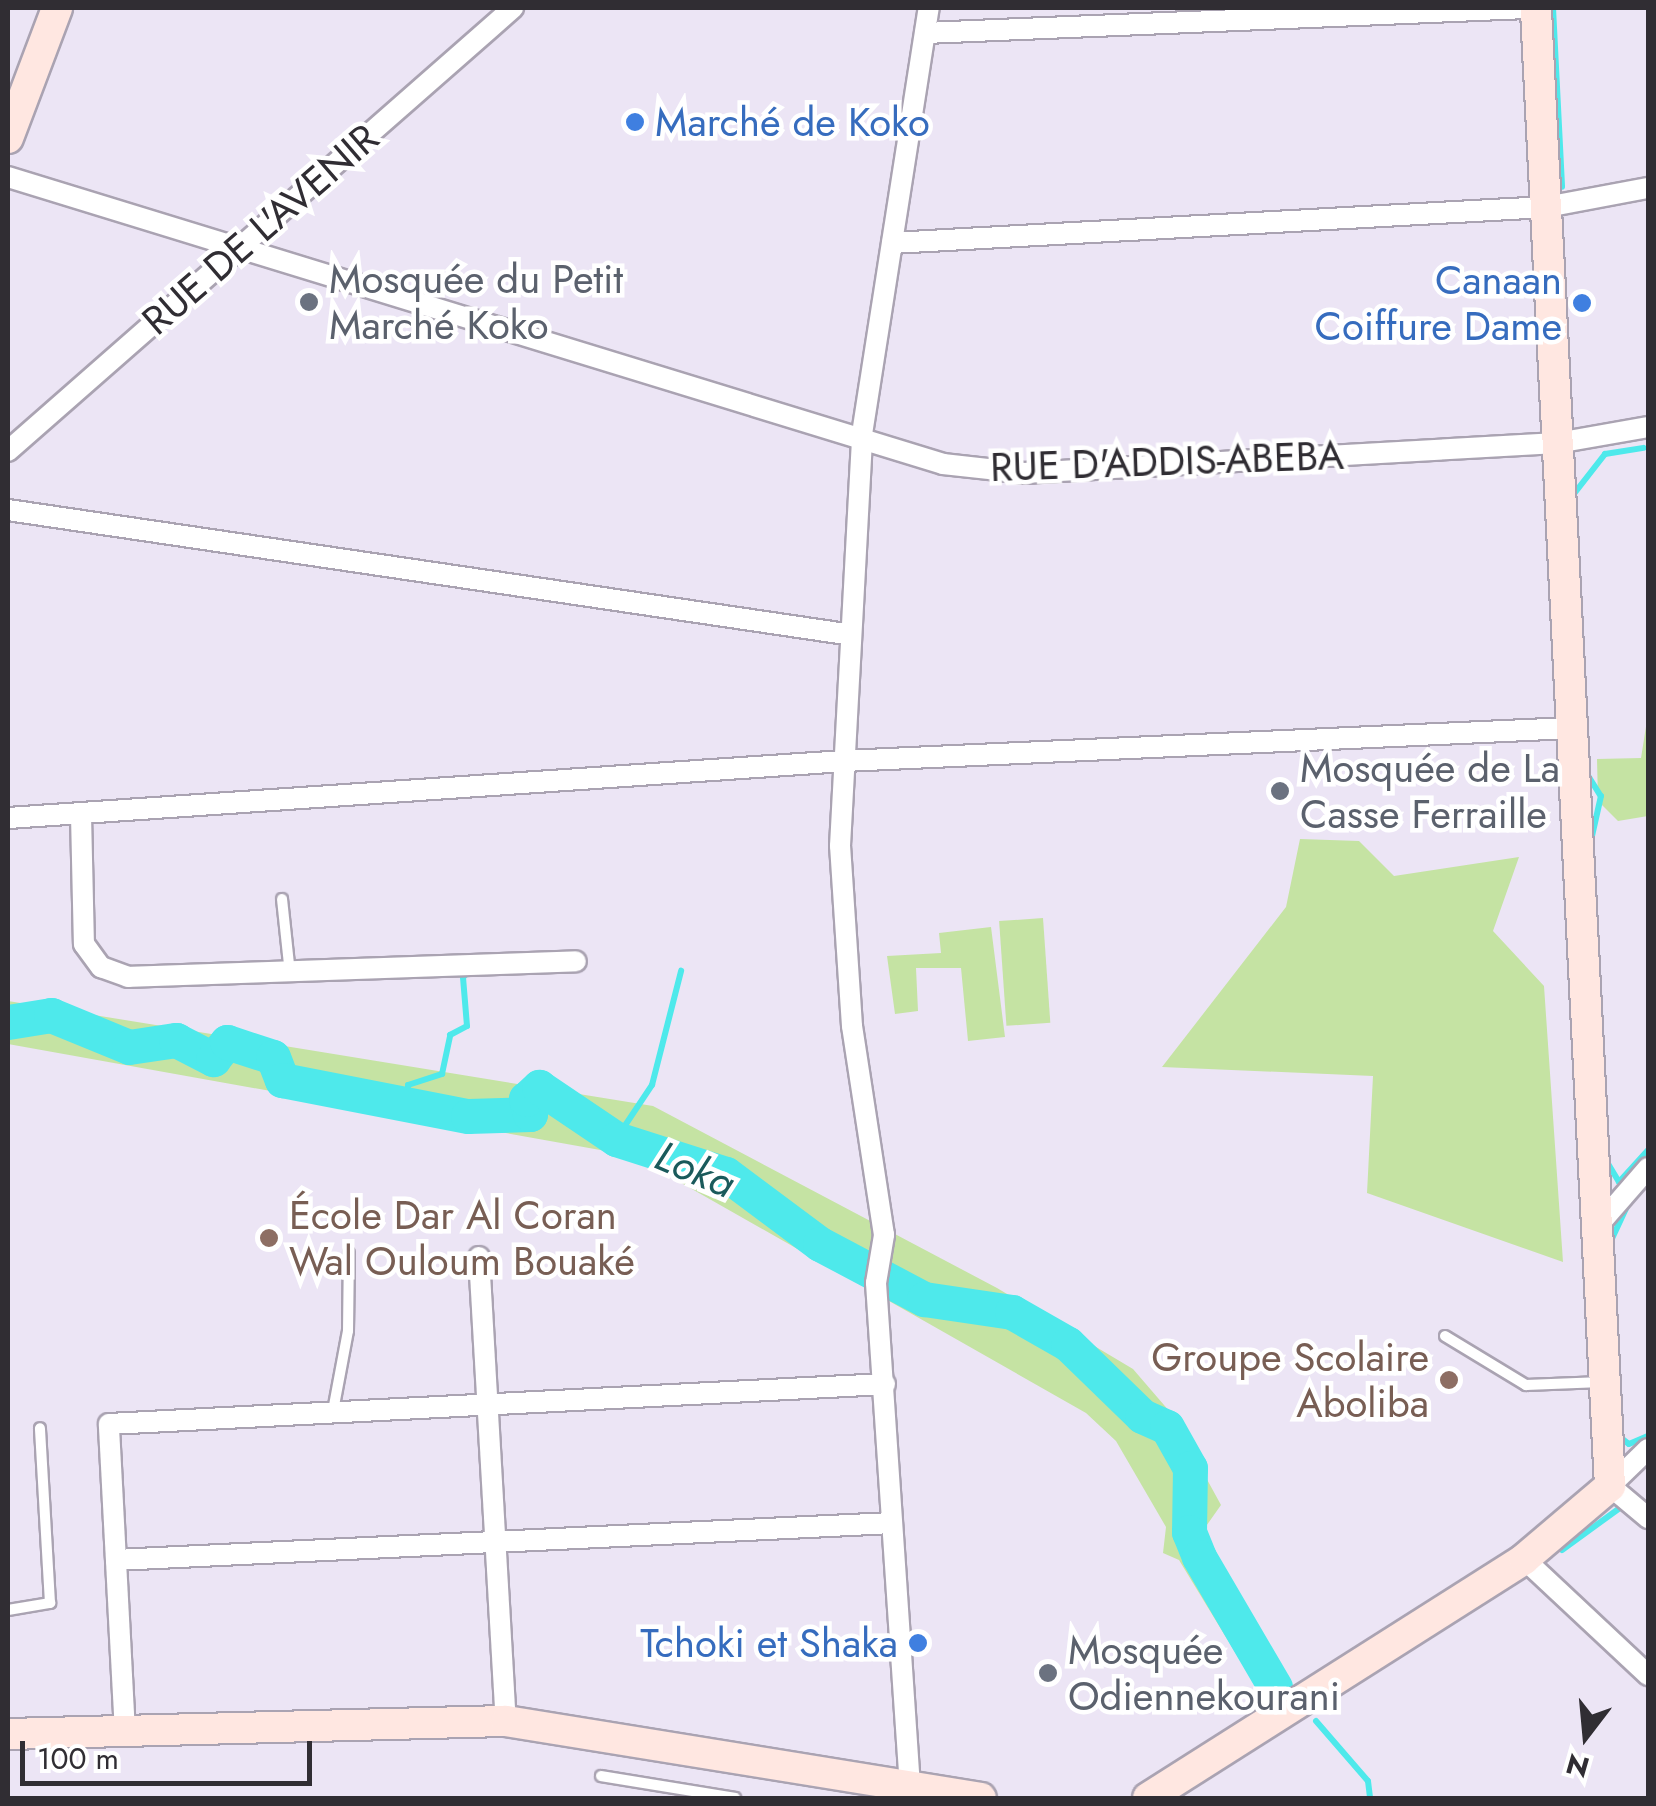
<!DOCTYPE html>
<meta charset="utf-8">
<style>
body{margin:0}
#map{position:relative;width:1656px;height:1806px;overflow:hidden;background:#ece5f5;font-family:Jost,sans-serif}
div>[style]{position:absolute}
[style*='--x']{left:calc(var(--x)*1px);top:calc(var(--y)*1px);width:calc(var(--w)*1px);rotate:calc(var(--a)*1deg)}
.green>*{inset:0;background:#c5e3a3;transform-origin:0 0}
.stream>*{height:6px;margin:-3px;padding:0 3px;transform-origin:3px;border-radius:3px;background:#4ee9eb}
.river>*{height:35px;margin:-17.5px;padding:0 17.5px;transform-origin:17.5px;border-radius:17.5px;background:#4ee9eb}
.roads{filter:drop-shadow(2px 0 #aaa3b2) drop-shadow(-2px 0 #aaa3b2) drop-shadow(0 2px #aaa3b2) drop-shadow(0 -2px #aaa3b2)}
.lane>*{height:10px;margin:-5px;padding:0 5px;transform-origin:5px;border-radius:5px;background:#fff}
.street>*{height:20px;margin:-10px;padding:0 10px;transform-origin:10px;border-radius:10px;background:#fff}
.secondary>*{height:30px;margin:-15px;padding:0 15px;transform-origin:15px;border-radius:15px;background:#ffe7e1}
.dots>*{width:28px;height:28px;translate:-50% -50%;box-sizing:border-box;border:5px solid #fff;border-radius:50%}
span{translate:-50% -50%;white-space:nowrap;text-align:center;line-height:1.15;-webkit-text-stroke:9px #fff;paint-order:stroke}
.shop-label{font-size:40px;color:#366cbe}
.left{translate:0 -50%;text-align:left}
.right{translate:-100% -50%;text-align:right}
.street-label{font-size:40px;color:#302d33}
.worship-label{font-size:40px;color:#5b616d}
.education-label{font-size:40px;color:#785e54}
.water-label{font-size:42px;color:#1a5a5b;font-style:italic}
.frame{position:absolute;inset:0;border:10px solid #302d33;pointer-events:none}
.north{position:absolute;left:1536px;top:1686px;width:100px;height:100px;-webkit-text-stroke:8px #fff;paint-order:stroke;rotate:196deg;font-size:28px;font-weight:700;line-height:40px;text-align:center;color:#302d33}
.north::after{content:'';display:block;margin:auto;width:35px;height:45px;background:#302d33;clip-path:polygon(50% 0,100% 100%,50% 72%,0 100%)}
.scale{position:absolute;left:20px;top:1741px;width:292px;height:45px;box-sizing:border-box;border:5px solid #302d33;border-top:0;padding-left:12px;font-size:30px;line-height:35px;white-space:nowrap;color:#302d33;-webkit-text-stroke:8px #fff;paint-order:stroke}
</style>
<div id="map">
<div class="green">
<i style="clip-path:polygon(1648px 714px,1648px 816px,1618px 821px,1598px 801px,1597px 759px,1641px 758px)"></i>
<i style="clip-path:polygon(1300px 839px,1359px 841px,1394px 876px,1519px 857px,1493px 931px,1544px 986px,1563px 1262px,1367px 1193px,1373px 1076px,1162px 1067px,1286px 907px)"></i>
<i style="left:1043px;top:918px;width:105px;height:44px;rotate:86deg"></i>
<i style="clip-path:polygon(991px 927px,1005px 1037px,968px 1041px,961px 968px,916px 968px,918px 1011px,895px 1014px,887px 956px,941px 953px,939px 933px)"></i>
<i style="clip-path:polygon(8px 1001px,653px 1106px,997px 1288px,1133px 1369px,1170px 1412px,1221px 1505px,1197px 1539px,1289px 1686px,1270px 1697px,1238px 1657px,1179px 1560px,1163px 1553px,1166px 1527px,1116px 1441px,1086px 1413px,662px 1172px,617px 1153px,8px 1044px)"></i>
</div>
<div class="stream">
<i style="--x:1553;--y:8;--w:179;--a:87.1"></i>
<i style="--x:1573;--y:495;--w:52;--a:-52"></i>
<i style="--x:1605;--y:454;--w:39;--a:-9"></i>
<i style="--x:1587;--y:774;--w:26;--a:58"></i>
<i style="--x:1601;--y:796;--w:50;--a:102.7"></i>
<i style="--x:407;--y:1100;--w:15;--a:-86"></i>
<i style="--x:408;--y:1085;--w:36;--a:-18"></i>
<i style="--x:442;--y:1074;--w:40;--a:-78"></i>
<i style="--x:450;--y:1035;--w:19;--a:-28"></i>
<i style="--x:467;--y:1026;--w:49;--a:-94.7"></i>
<i style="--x:463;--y:977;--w:9;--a:-41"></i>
<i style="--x:616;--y:1139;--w:65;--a:-56.3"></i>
<i style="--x:652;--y:1085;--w:118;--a:-75.7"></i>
<i style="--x:1607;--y:1162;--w:23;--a:59"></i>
<i style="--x:1619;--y:1182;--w:43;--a:-47.8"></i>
<i style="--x:1609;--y:1245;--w:47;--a:-65.1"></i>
<i style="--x:1620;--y:1437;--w:11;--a:38"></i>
<i style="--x:1629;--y:1444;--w:21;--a:-23"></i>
<i style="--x:1562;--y:1550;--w:77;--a:-36"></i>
<i style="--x:1316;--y:1721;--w:79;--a:49.1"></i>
<i style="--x:1368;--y:1781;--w:17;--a:83"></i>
</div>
<div class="river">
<i style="--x:8;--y:1022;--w:44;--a:-9.2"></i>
<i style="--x:51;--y:1015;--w:84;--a:22.3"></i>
<i style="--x:129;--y:1047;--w:48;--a:-8.5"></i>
<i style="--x:176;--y:1040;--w:42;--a:27.2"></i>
<i style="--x:213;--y:1059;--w:22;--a:-51"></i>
<i style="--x:227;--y:1042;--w:48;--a:18.1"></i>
<i style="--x:273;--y:1057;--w:25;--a:69"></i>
<i style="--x:282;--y:1080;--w:189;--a:11"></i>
<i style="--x:468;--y:1116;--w:62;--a:-1.8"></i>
<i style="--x:530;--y:1114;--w:16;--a:-105"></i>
<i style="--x:526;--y:1099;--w:18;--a:-43"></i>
<i style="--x:539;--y:1087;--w:93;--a:34"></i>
<i style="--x:616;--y:1139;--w:115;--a:17.7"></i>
<i style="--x:726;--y:1174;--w:117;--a:36.7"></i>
<i style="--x:820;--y:1244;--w:118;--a:27.9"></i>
<i style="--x:924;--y:1299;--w:89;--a:8.4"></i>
<i style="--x:1012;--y:1312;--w:64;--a:29.7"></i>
<i style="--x:1068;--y:1344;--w:103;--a:44.2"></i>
<i style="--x:1142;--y:1416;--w:27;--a:24"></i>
<i style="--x:1167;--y:1427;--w:47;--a:60.7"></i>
<i style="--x:1190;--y:1468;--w:64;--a:90.9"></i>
<i style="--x:1189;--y:1532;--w:27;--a:68"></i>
<i style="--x:1199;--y:1557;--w:151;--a:59.7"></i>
</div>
<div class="roads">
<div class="lane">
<i style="--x:282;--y:899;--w:75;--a:83.9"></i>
<i style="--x:1445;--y:1336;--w:95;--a:31.2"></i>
<i style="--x:1526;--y:1385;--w:76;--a:-2.3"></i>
<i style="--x:333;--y:1411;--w:81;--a:-79.4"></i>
<i style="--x:348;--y:1331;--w:78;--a:-89.3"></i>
<i style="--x:8;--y:1610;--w:43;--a:-9.5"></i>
<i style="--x:50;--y:1603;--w:175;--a:-93.3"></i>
<i style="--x:601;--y:1776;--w:136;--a:9.3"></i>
</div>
<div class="street">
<i style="--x:925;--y:33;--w:603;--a:-2.38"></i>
<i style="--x:8;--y:177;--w:978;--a:17.06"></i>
<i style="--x:943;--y:464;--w:81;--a:6.3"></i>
<i style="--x:1024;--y:473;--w:534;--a:-3.22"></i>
<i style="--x:1557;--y:443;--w:92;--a:-10"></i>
<i style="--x:892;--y:243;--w:655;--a:-3.15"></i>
<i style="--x:1546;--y:207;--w:104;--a:-10.6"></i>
<i style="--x:8;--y:451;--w:672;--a:-41.26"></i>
<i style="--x:8;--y:510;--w:847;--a:8.42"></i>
<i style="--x:81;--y:815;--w:129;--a:88.7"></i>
<i style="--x:84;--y:944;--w:29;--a:54"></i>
<i style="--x:101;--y:967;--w:29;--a:20"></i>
<i style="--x:128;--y:977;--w:448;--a:-2"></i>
<i style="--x:8;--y:818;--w:838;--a:-3.9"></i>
<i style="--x:844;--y:761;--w:727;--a:-2.6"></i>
<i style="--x:1595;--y:1229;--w:81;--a:-49"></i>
<i style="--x:479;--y:1257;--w:465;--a:86.7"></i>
<i style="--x:1648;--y:1449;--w:53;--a:135.8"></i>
<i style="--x:1610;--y:1486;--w:50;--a:40.1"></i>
<i style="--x:1524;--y:1559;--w:170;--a:43.1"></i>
<i style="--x:116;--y:1560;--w:777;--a:-2.73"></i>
<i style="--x:125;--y:1733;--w:309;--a:-93"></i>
<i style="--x:109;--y:1424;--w:777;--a:-2.95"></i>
<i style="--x:910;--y:1787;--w:505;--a:-93.86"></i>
<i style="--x:876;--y:1283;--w:49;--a:-80.5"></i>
<i style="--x:884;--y:1235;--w:211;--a:-98.7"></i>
<i style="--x:852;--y:1026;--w:180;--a:-93.8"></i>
<i style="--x:840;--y:846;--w:413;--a:-86.9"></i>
<i style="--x:862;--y:434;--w:431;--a:-81.1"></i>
</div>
<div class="secondary">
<i style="--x:8;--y:138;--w:139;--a:-69.3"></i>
<i style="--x:8;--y:1734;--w:498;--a:-1.5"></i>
<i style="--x:506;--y:1721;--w:481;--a:9.2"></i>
<i style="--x:1148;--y:1798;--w:446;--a:-32.4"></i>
<i style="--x:1524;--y:1559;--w:113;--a:-40.3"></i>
<i style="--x:1610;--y:1486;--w:1480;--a:-92.87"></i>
</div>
</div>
<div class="dots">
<i style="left:635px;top:122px;background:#3f7fe0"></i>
<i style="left:309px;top:302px;background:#6b7280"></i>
<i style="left:1582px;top:303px;background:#3f7fe0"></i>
<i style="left:1280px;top:791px;background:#6b7280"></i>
<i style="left:269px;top:1238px;background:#8d6e63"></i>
<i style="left:1449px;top:1380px;background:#8d6e63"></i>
<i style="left:918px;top:1643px;background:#3f7fe0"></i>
<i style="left:1048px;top:1673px;background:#6b7280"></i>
</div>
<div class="shop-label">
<span class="left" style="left:655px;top:122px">Marché de Koko</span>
<span class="right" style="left:1562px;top:303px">Canaan<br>Coiffure Dame</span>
<span class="right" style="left:898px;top:1643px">Tchoki et Shaka</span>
</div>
<div class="street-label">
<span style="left:260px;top:229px;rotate:-41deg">RUE DE L'AVENIR</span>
<span style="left:1167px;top:461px;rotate:-2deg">RUE D'ADDIS-ABEBA</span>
</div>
<div class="worship-label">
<span class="left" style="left:329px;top:302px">Mosquée du Petit<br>Marché Koko</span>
<span class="left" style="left:1300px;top:791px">Mosquée de La<br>Casse Ferraille</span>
<span class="left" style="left:1068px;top:1673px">Mosquée<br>Odiennekourani</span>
</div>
<div class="education-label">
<span class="left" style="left:289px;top:1238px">École Dar Al Coran<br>Wal Ouloum Bouaké</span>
<span class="right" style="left:1429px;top:1380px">Groupe Scolaire<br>Aboliba</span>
</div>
<div class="water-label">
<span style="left:695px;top:1170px;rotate:23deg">Loka</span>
</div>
<div class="frame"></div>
<div class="north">N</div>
<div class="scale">100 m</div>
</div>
